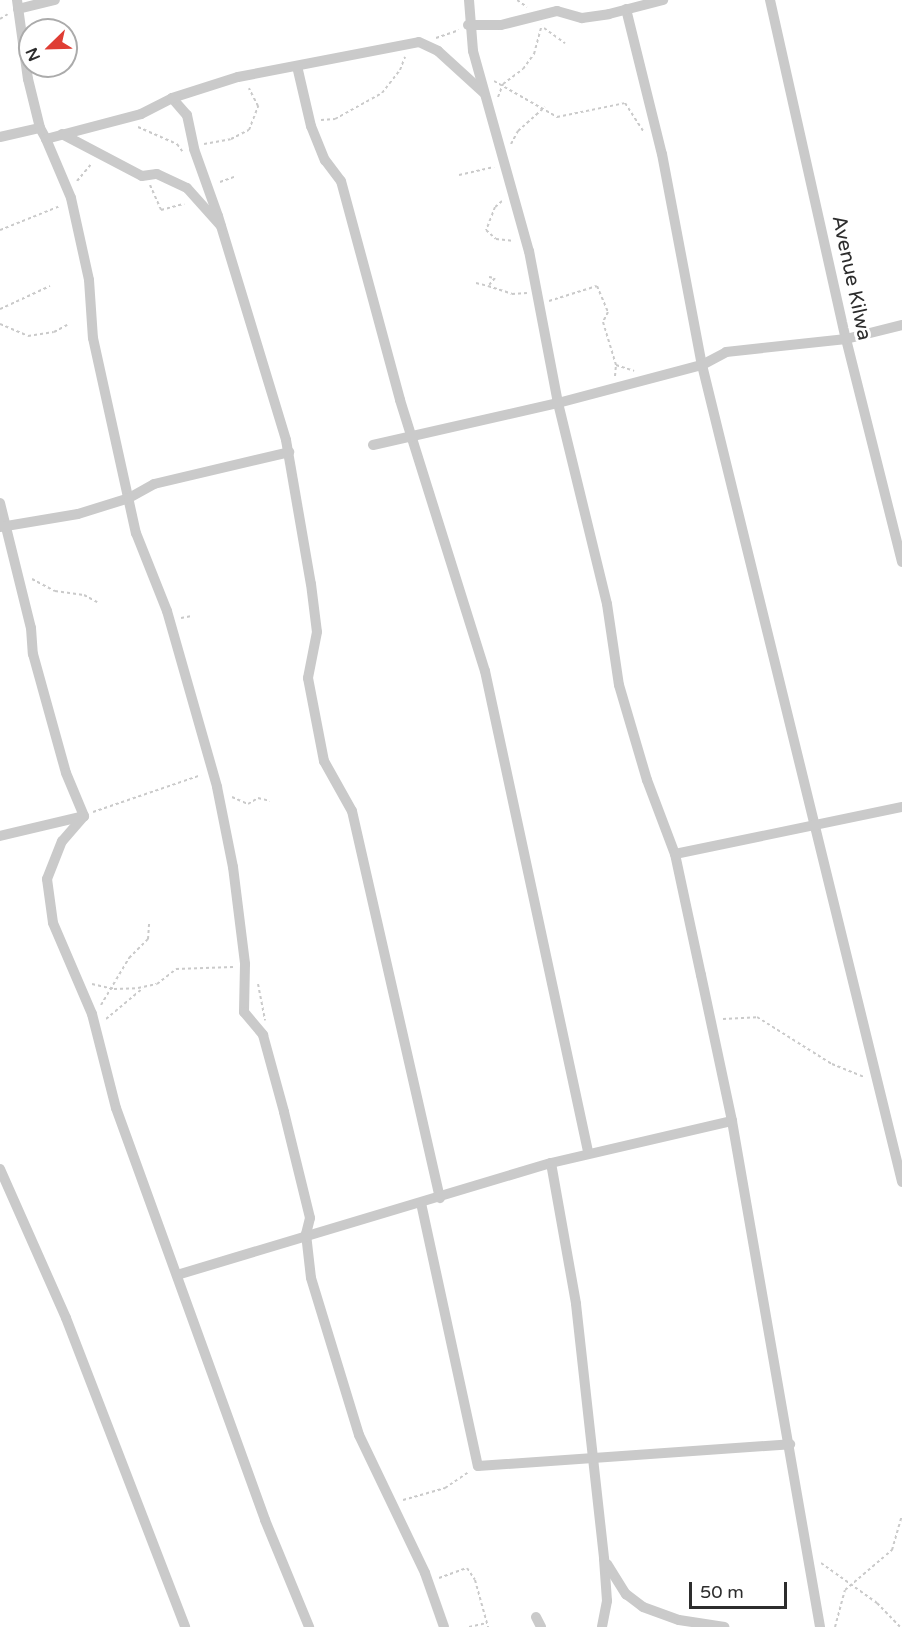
<!DOCTYPE html>
<style>
body{margin:0}
#map{position:relative;width:902px;height:1627px;overflow:hidden;background:#fff;font-family:"Varela Round",sans-serif}
div>[style]{position:absolute}
[style*='--x']{left:calc(var(--x)*1px);top:calc(var(--y)*1px);width:calc(var(--w)*1px);rotate:calc(var(--a)*1deg)}
.path>*{height:2px;margin-top:-1px;transform-origin:0;background:repeating-linear-gradient(90deg,#cacaca 0 3px,transparent 0 6px)}
.minor>*{height:10px;margin:-5px;padding:0 5px;transform-origin:5px;border-radius:5px;background:#cacaca}
span{translate:-50% -50%;white-space:nowrap;text-align:center;line-height:1.15;-webkit-text-stroke:6px #fff;paint-order:stroke}
.street-label{font-size:20px;color:#2d2d2d}
.north{position:absolute;left:18px;top:18px;width:60px;height:60px;box-sizing:border-box;background:#fff;border:2px solid #ababab;border-radius:50%;rotate:247deg;font-size:16px;font-weight:700;line-height:24px;text-align:center;color:#2d2d2d}
.north::after{content:'';display:block;margin:auto;width:21px;height:27px;background:#df3d34;clip-path:polygon(50% 0,100% 100%,50% 72%,0 100%)}
.scale{position:absolute;left:689px;top:1582px;width:98px;height:27px;box-sizing:border-box;border:3px solid #2d2d2d;border-top:0;padding-left:8px;font-size:18px;line-height:21px;white-space:nowrap;color:#2d2d2d;-webkit-text-stroke:4px #fff;paint-order:stroke}
</style>
<div id="map">
<div class="path">
<i style="--x:517;--y:0;--w:12;--a:35"></i>
<i style="--x:0;--y:19;--w:9;--a:-32"></i>
<i style="--x:544;--y:28;--w:26;--a:36"></i>
<i style="--x:436;--y:38;--w:24;--a:-19"></i>
<i style="--x:494;--y:81;--w:73;--a:29.7"></i>
<i style="--x:557;--y:117;--w:69;--a:-11.6"></i>
<i style="--x:625;--y:103;--w:35;--a:57"></i>
<i style="--x:498;--y:97;--w:14;--a:-69"></i>
<i style="--x:503;--y:84;--w:25;--a:-37"></i>
<i style="--x:523;--y:69;--w:19;--a:-54"></i>
<i style="--x:534;--y:54;--w:30;--a:-75"></i>
<i style="--x:321;--y:120;--w:14;--a:-4"></i>
<i style="--x:335;--y:119;--w:54;--a:-29"></i>
<i style="--x:382;--y:93;--w:29;--a:-52"></i>
<i style="--x:400;--y:70;--w:14;--a:-69"></i>
<i style="--x:138;--y:127;--w:43;--a:23.6"></i>
<i style="--x:177;--y:144;--w:9;--a:54"></i>
<i style="--x:204;--y:144;--w:27;--a:-10"></i>
<i style="--x:231;--y:139;--w:20;--a:-27"></i>
<i style="--x:249;--y:130;--w:26;--a:-69"></i>
<i style="--x:258;--y:106;--w:20;--a:-117"></i>
<i style="--x:511;--y:144;--w:15;--a:-62"></i>
<i style="--x:518;--y:131;--w:36;--a:-42"></i>
<i style="--x:459;--y:175;--w:36;--a:-13"></i>
<i style="--x:77;--y:181;--w:23;--a:-50"></i>
<i style="--x:220;--y:182;--w:15;--a:-20"></i>
<i style="--x:150;--y:185;--w:27;--a:66"></i>
<i style="--x:161;--y:210;--w:24;--a:-15"></i>
<i style="--x:502;--y:201;--w:9;--a:139"></i>
<i style="--x:495;--y:207;--w:25;--a:111"></i>
<i style="--x:486;--y:230;--w:13;--a:42"></i>
<i style="--x:496;--y:239;--w:18;--a:6"></i>
<i style="--x:0;--y:230;--w:65;--a:-21.8"></i>
<i style="--x:489;--y:277;--w:6;--a:9"></i>
<i style="--x:495;--y:278;--w:11;--a:131"></i>
<i style="--x:488;--y:286;--w:25;--a:18"></i>
<i style="--x:512;--y:294;--w:15;--a:-4"></i>
<i style="--x:476;--y:283;--w:12;--a:14"></i>
<i style="--x:549;--y:301;--w:50;--a:-17.4"></i>
<i style="--x:597;--y:286;--w:28;--a:67"></i>
<i style="--x:608;--y:312;--w:11;--a:117"></i>
<i style="--x:603;--y:322;--w:45;--a:73.2"></i>
<i style="--x:0;--y:309;--w:55;--a:-24.7"></i>
<i style="--x:0;--y:324;--w:30;--a:23"></i>
<i style="--x:28;--y:336;--w:26;--a:-9"></i>
<i style="--x:54;--y:332;--w:15;--a:-28"></i>
<i style="--x:615;--y:376;--w:11;--a:-85"></i>
<i style="--x:616;--y:365;--w:19;--a:18"></i>
<i style="--x:32;--y:579;--w:26;--a:28"></i>
<i style="--x:55;--y:591;--w:29;--a:8"></i>
<i style="--x:84;--y:595;--w:15;--a:28"></i>
<i style="--x:181;--y:618;--w:11;--a:-10"></i>
<i style="--x:232;--y:797;--w:17;--a:24"></i>
<i style="--x:248;--y:804;--w:12;--a:-31"></i>
<i style="--x:258;--y:798;--w:12;--a:14"></i>
<i style="--x:93;--y:812;--w:114;--a:-18.9"></i>
<i style="--x:92;--y:984;--w:23;--a:13"></i>
<i style="--x:114;--y:989;--w:24;--a:-2"></i>
<i style="--x:138;--y:988;--w:19;--a:-12"></i>
<i style="--x:157;--y:984;--w:24;--a:-38"></i>
<i style="--x:176;--y:969;--w:57;--a:-2"></i>
<i style="--x:258;--y:984;--w:37;--a:79"></i>
<i style="--x:101;--y:1005;--w:55;--a:-59.2"></i>
<i style="--x:129;--y:958;--w:27;--a:-45"></i>
<i style="--x:148;--y:939;--w:16;--a:-86"></i>
<i style="--x:106;--y:1019;--w:48;--a:-40"></i>
<i style="--x:723;--y:1019;--w:34;--a:-3"></i>
<i style="--x:757;--y:1017;--w:89;--a:32.1"></i>
<i style="--x:832;--y:1064;--w:35;--a:22"></i>
<i style="--x:403;--y:1500;--w:44;--a:-15.9"></i>
<i style="--x:445;--y:1488;--w:29;--a:-34"></i>
<i style="--x:821;--y:1563;--w:69;--a:35.5"></i>
<i style="--x:877;--y:1603;--w:33;--a:46"></i>
<i style="--x:439;--y:1578;--w:30;--a:-20"></i>
<i style="--x:467;--y:1568;--w:14;--a:56"></i>
<i style="--x:475;--y:1580;--w:49;--a:74.5"></i>
<i style="--x:469;--y:1627;--w:18;--a:-13"></i>
<i style="--x:835;--y:1627;--w:38;--a:-75"></i>
<i style="--x:845;--y:1590;--w:62;--a:-40.4"></i>
<i style="--x:892;--y:1550;--w:36;--a:-74"></i>
</div>
<div class="minor">
<i style="--x:17;--y:0;--w:80;--a:82.1"></i>
<i style="--x:28;--y:79;--w:50;--a:76.2"></i>
<i style="--x:469;--y:0;--w:51;--a:85.5"></i>
<i style="--x:473;--y:51;--w:208;--a:74.4"></i>
<i style="--x:529;--y:251;--w:155;--a:79.2"></i>
<i style="--x:558;--y:403;--w:207;--a:76.3"></i>
<i style="--x:607;--y:604;--w:82;--a:81.6"></i>
<i style="--x:619;--y:685;--w:99;--a:73.6"></i>
<i style="--x:647;--y:780;--w:79;--a:69.3"></i>
<i style="--x:675;--y:854;--w:124;--a:77.9"></i>
<i style="--x:701;--y:975;--w:149;--a:78"></i>
<i style="--x:732;--y:1121;--w:514;--a:80.13"></i>
<i style="--x:770;--y:0;--w:347;--a:77.4"></i>
<i style="--x:846;--y:339;--w:230;--a:75.9"></i>
<i style="--x:18;--y:9;--w:38;--a:-14"></i>
<i style="--x:626;--y:9;--w:149;--a:76.1"></i>
<i style="--x:662;--y:154;--w:215;--a:79.3"></i>
<i style="--x:702;--y:365;--w:841;--a:76.24"></i>
<i style="--x:468;--y:25;--w:33;--a:0"></i>
<i style="--x:501;--y:25;--w:58;--a:-14"></i>
<i style="--x:557;--y:11;--w:26;--a:16"></i>
<i style="--x:582;--y:18;--w:27;--a:-8"></i>
<i style="--x:609;--y:14;--w:56;--a:-14.5"></i>
<i style="--x:297;--y:66;--w:62;--a:76.9"></i>
<i style="--x:311;--y:126;--w:37;--a:68"></i>
<i style="--x:325;--y:160;--w:26;--a:53"></i>
<i style="--x:341;--y:181;--w:227;--a:74.9"></i>
<i style="--x:400;--y:400;--w:284;--a:72.6"></i>
<i style="--x:485;--y:671;--w:493;--a:77.9"></i>
<i style="--x:172;--y:98;--w:23;--a:49"></i>
<i style="--x:187;--y:115;--w:35;--a:78"></i>
<i style="--x:194;--y:149;--w:71;--a:70.3"></i>
<i style="--x:218;--y:216;--w:234;--a:73.1"></i>
<i style="--x:286;--y:440;--w:146;--a:80.2"></i>
<i style="--x:311;--y:584;--w:48;--a:82.9"></i>
<i style="--x:317;--y:632;--w:47;--a:101.1"></i>
<i style="--x:308;--y:678;--w:85;--a:79.1"></i>
<i style="--x:324;--y:761;--w:57;--a:60.8"></i>
<i style="--x:352;--y:811;--w:397;--a:77.2"></i>
<i style="--x:62;--y:134;--w:90;--a:27.7"></i>
<i style="--x:142;--y:176;--w:15;--a:-8"></i>
<i style="--x:157;--y:174;--w:33;--a:25"></i>
<i style="--x:187;--y:188;--w:51;--a:48.2"></i>
<i style="--x:0;--y:137;--w:41;--a:-12.7"></i>
<i style="--x:40;--y:128;--w:13;--a:61"></i>
<i style="--x:46;--y:139;--w:98;--a:-14.7"></i>
<i style="--x:141;--y:114;--w:35;--a:-27"></i>
<i style="--x:172;--y:98;--w:69;--a:-17.7"></i>
<i style="--x:238;--y:77;--w:184;--a:-10.9"></i>
<i style="--x:419;--y:42;--w:21;--a:25"></i>
<i style="--x:438;--y:51;--w:62;--a:42.4"></i>
<i style="--x:46;--y:139;--w:64;--a:67"></i>
<i style="--x:71;--y:198;--w:84;--a:77.6"></i>
<i style="--x:89;--y:280;--w:58;--a:86.1"></i>
<i style="--x:93;--y:338;--w:200;--a:77.6"></i>
<i style="--x:136;--y:533;--w:84;--a:68.3"></i>
<i style="--x:167;--y:611;--w:183;--a:74.1"></i>
<i style="--x:217;--y:787;--w:82;--a:78.7"></i>
<i style="--x:233;--y:867;--w:98;--a:82.9"></i>
<i style="--x:245;--y:964;--w:48;--a:91.2"></i>
<i style="--x:244;--y:1012;--w:30;--a:50"></i>
<i style="--x:263;--y:1035;--w:80;--a:74.7"></i>
<i style="--x:284;--y:1112;--w:109;--a:76.2"></i>
<i style="--x:310;--y:1218;--w:16;--a:104"></i>
<i style="--x:306;--y:1234;--w:44;--a:83.5"></i>
<i style="--x:311;--y:1278;--w:164;--a:73"></i>
<i style="--x:359;--y:1435;--w:153;--a:64.4"></i>
<i style="--x:425;--y:1573;--w:57;--a:70.6"></i>
<i style="--x:373;--y:445;--w:190;--a:-12.8"></i>
<i style="--x:558;--y:403;--w:149;--a:-14.8"></i>
<i style="--x:702;--y:365;--w:27;--a:-28"></i>
<i style="--x:726;--y:352;--w:121;--a:-6.2"></i>
<i style="--x:846;--y:339;--w:58;--a:-14"></i>
<i style="--x:0;--y:503;--w:129;--a:76.1"></i>
<i style="--x:31;--y:628;--w:26;--a:86"></i>
<i style="--x:33;--y:654;--w:123;--a:74.5"></i>
<i style="--x:66;--y:773;--w:47;--a:67.3"></i>
<i style="--x:84;--y:816;--w:33;--a:131"></i>
<i style="--x:62;--y:841;--w:41;--a:111.5"></i>
<i style="--x:47;--y:879;--w:44;--a:82.2"></i>
<i style="--x:53;--y:923;--w:99;--a:66.8"></i>
<i style="--x:92;--y:1014;--w:97;--a:75.7"></i>
<i style="--x:116;--y:1108;--w:438;--a:70.1"></i>
<i style="--x:265;--y:1520;--w:116;--a:67.6"></i>
<i style="--x:0;--y:527;--w:79;--a:-9.5"></i>
<i style="--x:78;--y:514;--w:53;--a:-17.4"></i>
<i style="--x:129;--y:498;--w:29;--a:-29"></i>
<i style="--x:154;--y:484;--w:139;--a:-13.3"></i>
<i style="--x:0;--y:836;--w:86;--a:-13.4"></i>
<i style="--x:675;--y:854;--w:232;--a:-11.7"></i>
<i style="--x:551;--y:1163;--w:143;--a:79.9"></i>
<i style="--x:576;--y:1304;--w:257;--a:83.7"></i>
<i style="--x:604;--y:1559;--w:42;--a:85.9"></i>
<i style="--x:607;--y:1601;--w:26;--a:101"></i>
<i style="--x:0;--y:1169;--w:163;--a:66.1"></i>
<i style="--x:66;--y:1318;--w:331;--a:68.9"></i>
<i style="--x:421;--y:1203;--w:269;--a:77.8"></i>
<i style="--x:478;--y:1466;--w:313;--a:-4"></i>
<i style="--x:177;--y:1275;--w:390;--a:-16.7"></i>
<i style="--x:551;--y:1163;--w:186;--a:-13.1"></i>
<i style="--x:607;--y:1564;--w:36;--a:58"></i>
<i style="--x:626;--y:1594;--w:21;--a:37"></i>
<i style="--x:643;--y:1607;--w:38;--a:20"></i>
<i style="--x:679;--y:1620;--w:46;--a:8.8"></i>
<i style="--x:536;--y:1617;--w:11;--a:63"></i>
</div>
<div class="street-label">
<span style="left:851px;top:278px;rotate:78deg">Avenue Kilwa</span>
</div>
<div class="north">N</div>
<div class="scale">50 m</div>
</div>
